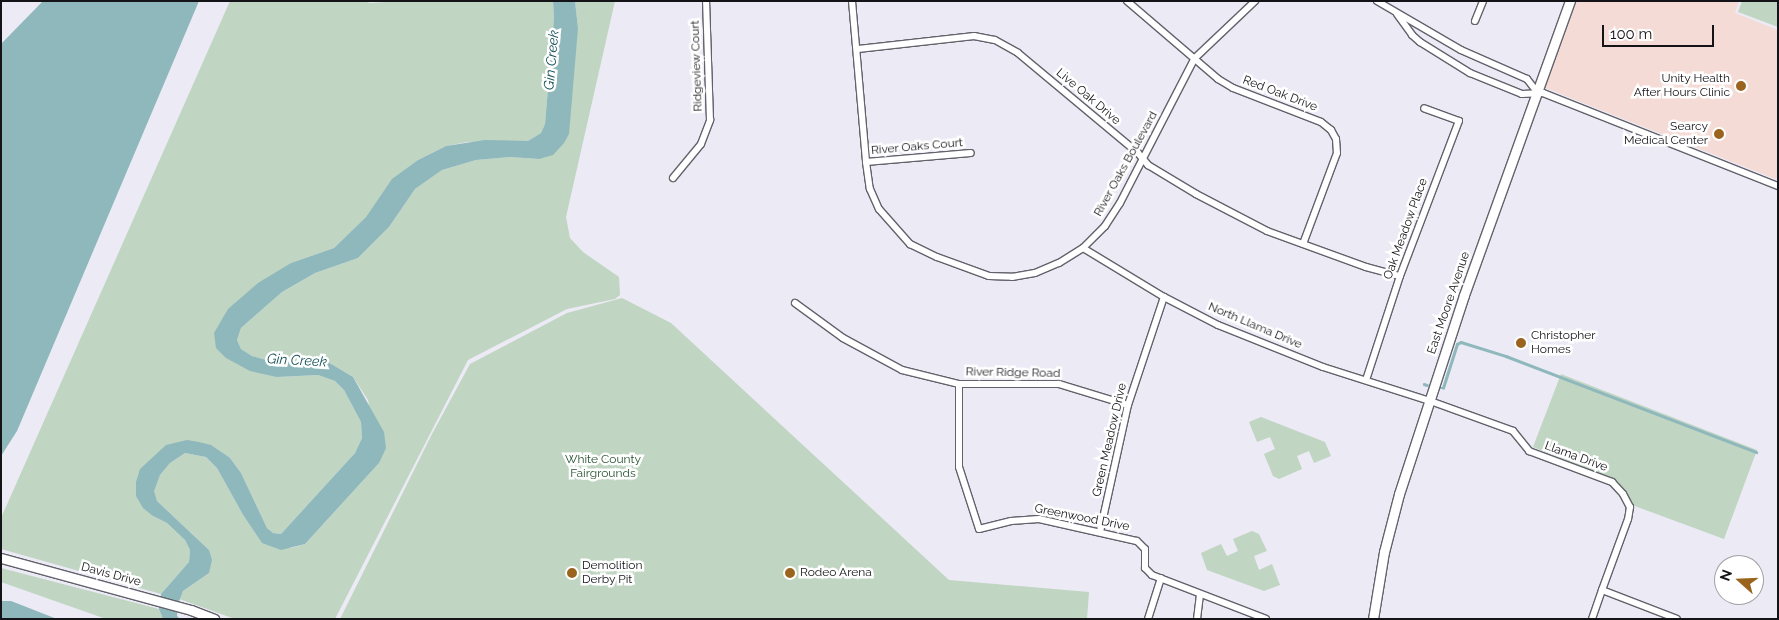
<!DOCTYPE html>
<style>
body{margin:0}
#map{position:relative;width:1779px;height:620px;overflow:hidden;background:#ebeaf5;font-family:Raleway,sans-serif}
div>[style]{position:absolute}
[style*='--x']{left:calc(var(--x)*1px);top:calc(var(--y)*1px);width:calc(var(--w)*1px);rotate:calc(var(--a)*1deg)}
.medical>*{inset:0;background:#f5dbd5}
.green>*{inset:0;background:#c0d5c2}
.water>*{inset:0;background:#8eb8bc}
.stream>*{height:2.5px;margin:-1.25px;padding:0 1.25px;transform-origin:1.25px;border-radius:1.25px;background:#8eb8bc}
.roads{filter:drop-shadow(1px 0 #62626b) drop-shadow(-1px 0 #62626b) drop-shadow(0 1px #62626b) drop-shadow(0 -1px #62626b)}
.street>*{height:6px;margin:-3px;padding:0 3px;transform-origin:3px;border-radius:3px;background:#fff}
.secondary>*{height:9px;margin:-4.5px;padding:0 4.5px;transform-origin:4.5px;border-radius:4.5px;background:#fff}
.dots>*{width:14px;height:14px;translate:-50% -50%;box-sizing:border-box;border:2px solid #fff;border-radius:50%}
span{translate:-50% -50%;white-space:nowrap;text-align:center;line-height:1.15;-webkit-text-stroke:5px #fff;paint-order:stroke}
.street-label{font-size:12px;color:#141418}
.poi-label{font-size:12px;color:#141418}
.right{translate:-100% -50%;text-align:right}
.left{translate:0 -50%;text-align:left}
.park-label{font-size:12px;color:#27512f}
.water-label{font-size:14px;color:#135056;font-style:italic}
.frame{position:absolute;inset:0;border:2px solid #141418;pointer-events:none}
.north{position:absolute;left:1714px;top:555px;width:50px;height:50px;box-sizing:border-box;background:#fff;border:1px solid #a1a1a3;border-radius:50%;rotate:290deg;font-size:14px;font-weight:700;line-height:20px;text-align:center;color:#141418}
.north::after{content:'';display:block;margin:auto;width:18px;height:22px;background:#9b641e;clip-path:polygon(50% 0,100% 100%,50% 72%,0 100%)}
.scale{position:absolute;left:1602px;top:25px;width:112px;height:22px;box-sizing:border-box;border:2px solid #141418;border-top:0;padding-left:6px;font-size:15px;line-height:18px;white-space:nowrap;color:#141418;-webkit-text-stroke:4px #fff;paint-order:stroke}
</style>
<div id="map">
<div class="medical">
<i style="clip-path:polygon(1576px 1px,1739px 1px,1735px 13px,1778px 30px,1778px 180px,1543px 87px)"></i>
</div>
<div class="green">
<i style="clip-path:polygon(230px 1px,363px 1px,370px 3px,401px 1px,553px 1px,554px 18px,545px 124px,541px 133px,528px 141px,467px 142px,446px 146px,418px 160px,392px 180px,366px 217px,334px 248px,291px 263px,214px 333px,277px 377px,318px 375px,335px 381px,344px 390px,361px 422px,362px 438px,355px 453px,281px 534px,273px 533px,267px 528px,241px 473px,230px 458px,199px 442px,140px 469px,153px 516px,167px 523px,185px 540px,190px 550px,189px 562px,161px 594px,1px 549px,1px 518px)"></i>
<i style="clip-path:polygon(575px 1px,615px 1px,566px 217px,570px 238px,583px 252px,619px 277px,620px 295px,615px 299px,567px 309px,468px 360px,335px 619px,235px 619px,179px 599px,183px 591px,209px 573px,209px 550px,157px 501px,153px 491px,160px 475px,170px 463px,185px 453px,206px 457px,217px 468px,242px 513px,291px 548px,305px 544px,379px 463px,368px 400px,353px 377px,328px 362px,273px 362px,252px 356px,241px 349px,237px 340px,241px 328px,282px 292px,315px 273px,358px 258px,389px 227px,415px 189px,442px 170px,476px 160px,510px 157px,539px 159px,578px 28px)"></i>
<i style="clip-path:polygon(1742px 1px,1778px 1px,1778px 27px,1738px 12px)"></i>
<i style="clip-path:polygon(622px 298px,671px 323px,949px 580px,1089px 592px,1087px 619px,340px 619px,432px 434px,470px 364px,567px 313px)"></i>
<i style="clip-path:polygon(1561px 374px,1757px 450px,1724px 539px,1632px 505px,1627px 492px,1614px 480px,1533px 447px)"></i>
<i style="clip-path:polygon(1261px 417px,1325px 442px,1331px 456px,1314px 463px,1309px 451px,1297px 456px,1302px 469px,1279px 479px,1273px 476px,1264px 454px,1275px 449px,1270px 437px,1257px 442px,1249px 422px)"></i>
<i style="clip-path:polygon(1252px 531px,1259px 534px,1267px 551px,1254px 556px,1259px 570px,1272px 564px,1280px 585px,1264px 591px,1207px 570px,1201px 553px,1221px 544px,1227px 556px,1238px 551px,1233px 539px)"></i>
<i style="clip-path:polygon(1px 568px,159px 609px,163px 619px,106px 619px,1px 582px)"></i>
</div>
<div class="water">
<i style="clip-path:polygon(43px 1px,199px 1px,17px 431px,1px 456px,1px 44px)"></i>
<i style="clip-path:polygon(553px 1px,575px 1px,578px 28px,569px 134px,564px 143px,553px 155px,539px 159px,510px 157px,476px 160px,442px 170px,415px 189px,389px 227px,358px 258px,315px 273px,282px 292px,241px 328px,237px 340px,241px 349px,252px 356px,273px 362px,328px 362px,353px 377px,384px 432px,386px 448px,379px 463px,305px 544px,281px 550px,262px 543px,242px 513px,217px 468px,206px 457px,185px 453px,170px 463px,160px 475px,154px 491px,157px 501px,209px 550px,212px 560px,209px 573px,183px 591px,178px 604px,177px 616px,180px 619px,163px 619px,159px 609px,161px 594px,189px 562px,190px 550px,185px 540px,167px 523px,153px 516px,143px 508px,136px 496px,136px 482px,140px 469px,166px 445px,187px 440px,199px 442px,211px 445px,230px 458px,241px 473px,267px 528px,273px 533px,281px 534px,355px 453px,362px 438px,361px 422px,344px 390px,335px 381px,318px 375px,277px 377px,250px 371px,226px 358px,216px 348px,214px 333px,228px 309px,258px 283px,291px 263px,334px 248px,366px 217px,392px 179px,418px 160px,446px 146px,485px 140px,528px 141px,541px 133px,545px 124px,554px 18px)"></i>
<i style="clip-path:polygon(1px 601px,11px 601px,57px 619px,1px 619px)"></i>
</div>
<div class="stream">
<i style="--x:1424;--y:384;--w:3;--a:18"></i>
<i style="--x:1438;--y:388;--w:5;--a:0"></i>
<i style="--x:1443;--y:388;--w:46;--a:-72.3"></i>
<i style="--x:1457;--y:344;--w:4;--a:-27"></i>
<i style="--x:1461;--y:342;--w:47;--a:17.3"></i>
<i style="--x:1506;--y:356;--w:268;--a:21"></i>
</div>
<div class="roads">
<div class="street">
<i style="--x:852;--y:1;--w:162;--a:85"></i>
<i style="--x:866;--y:162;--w:27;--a:82"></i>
<i style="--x:870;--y:189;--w:22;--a:66"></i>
<i style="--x:879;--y:209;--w:47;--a:48.5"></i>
<i style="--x:910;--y:244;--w:30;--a:26"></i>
<i style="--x:937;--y:257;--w:55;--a:20.1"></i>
<i style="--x:989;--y:276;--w:23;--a:2"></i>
<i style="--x:1012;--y:277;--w:23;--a:-10"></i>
<i style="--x:1035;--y:273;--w:26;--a:-23"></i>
<i style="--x:1059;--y:263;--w:28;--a:-32"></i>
<i style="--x:1083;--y:248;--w:31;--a:-45"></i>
<i style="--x:1105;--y:226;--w:27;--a:-57"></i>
<i style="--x:1120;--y:203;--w:163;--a:-62.7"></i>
<i style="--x:1195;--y:58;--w:83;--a:-43.5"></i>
<i style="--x:1127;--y:1;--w:120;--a:40.6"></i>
<i style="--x:1218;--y:79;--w:17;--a:31"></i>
<i style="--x:1233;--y:88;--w:94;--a:21.1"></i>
<i style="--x:1321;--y:122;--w:13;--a:39"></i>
<i style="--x:1331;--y:130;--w:10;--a:61"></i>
<i style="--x:1336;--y:139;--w:14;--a:86"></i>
<i style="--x:1337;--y:153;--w:97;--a:110.5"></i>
<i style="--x:1377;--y:1;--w:97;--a:30.3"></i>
<i style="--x:1461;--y:50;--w:72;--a:23.7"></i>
<i style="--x:1527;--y:79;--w:16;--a:52"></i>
<i style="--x:1397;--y:14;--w:26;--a:54"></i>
<i style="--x:1412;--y:35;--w:11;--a:41"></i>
<i style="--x:1420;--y:42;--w:59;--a:31.8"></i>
<i style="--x:1470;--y:73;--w:56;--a:22"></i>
<i style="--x:1522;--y:94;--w:21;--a:-3"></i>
<i style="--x:1543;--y:93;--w:253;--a:21.6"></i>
<i style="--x:1475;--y:21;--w:22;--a:-68"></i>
<i style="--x:858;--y:49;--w:117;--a:-6.4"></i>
<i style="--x:974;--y:36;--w:21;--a:11"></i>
<i style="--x:995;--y:40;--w:26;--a:29"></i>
<i style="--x:1018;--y:53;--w:156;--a:39.8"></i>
<i style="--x:1138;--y:153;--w:16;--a:50"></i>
<i style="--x:1148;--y:165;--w:56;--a:31.1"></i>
<i style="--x:1196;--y:194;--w:80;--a:27.5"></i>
<i style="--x:1267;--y:231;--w:105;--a:20"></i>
<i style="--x:1366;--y:267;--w:35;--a:15"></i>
<i style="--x:866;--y:162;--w:105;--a:-4.9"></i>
<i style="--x:673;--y:178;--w:44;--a:-50.5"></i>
<i style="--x:701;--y:144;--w:26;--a:-69"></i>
<i style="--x:710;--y:120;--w:119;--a:-91.9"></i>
<i style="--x:1083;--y:248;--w:95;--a:31.2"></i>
<i style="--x:1164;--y:297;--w:61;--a:27.4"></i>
<i style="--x:1218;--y:325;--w:113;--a:21.8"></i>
<i style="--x:1323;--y:367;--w:115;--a:17.7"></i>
<i style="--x:1433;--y:402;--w:85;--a:19.9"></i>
<i style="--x:1513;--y:431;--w:26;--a:51"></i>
<i style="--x:1529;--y:451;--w:89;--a:20.5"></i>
<i style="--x:1612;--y:482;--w:16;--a:47"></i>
<i style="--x:1623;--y:494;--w:15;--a:62"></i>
<i style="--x:1630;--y:507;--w:12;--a:99"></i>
<i style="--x:1628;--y:519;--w:76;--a:110.1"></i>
<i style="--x:1602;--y:590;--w:80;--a:21.1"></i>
<i style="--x:795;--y:303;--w:59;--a:36.1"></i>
<i style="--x:843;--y:338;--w:67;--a:28.5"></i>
<i style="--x:902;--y:370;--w:59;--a:13.8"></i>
<i style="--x:959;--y:384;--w:100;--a:0"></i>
<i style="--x:1059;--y:384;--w:72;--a:16.9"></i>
<i style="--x:1366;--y:380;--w:109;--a:-71.9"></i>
<i style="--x:1400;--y:276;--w:166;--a:-69.2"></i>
<i style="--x:1459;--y:121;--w:37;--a:-160"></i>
<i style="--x:959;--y:384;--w:83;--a:90"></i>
<i style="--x:959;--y:467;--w:65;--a:72.1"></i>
<i style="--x:979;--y:529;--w:33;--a:-14"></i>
<i style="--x:1011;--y:521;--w:28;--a:-4"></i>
<i style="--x:1039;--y:519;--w:100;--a:12.7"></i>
<i style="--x:1137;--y:541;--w:11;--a:45"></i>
<i style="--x:1145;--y:549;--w:19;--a:90"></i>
<i style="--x:1145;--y:568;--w:10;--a:45"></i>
<i style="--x:1152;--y:575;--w:122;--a:21.1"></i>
<i style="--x:1100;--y:532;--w:130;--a:-77.6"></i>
<i style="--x:1128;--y:405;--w:114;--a:-71.6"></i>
<i style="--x:1148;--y:619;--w:43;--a:-72.4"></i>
<i style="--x:1197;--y:619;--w:25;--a:-83"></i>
<i style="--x:1592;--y:619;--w:31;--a:-71"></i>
</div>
<div class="secondary">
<i style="--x:1;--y:558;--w:197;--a:15.3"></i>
<i style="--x:191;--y:610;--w:25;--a:21"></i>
<i style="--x:1373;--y:619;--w:68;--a:-80.7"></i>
<i style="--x:1384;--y:552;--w:60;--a:-75.5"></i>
<i style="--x:1399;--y:494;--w:209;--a:-71.9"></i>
<i style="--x:1464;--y:295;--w:313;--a:-70.2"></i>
</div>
</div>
<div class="dots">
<i style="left:1741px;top:86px;background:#9b641e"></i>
<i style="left:1719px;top:134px;background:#9b641e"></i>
<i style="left:1521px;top:343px;background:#9b641e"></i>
<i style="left:572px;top:573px;background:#9b641e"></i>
<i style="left:790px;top:573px;background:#9b641e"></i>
</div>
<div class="street-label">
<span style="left:697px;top:66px;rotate:-92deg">Ridgeview Court</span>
<span style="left:1280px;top:94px;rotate:21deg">Red Oak Drive</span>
<span style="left:1088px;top:97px;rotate:40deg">Live Oak Drive</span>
<span style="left:917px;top:147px;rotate:-5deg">River Oaks Court</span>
<span style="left:1126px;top:164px;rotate:-61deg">River Oaks Boulevard</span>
<span style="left:1406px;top:229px;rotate:-70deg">Oak Meadow Place</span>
<span style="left:1449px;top:303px;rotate:-71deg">East Moore Avenue</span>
<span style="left:1255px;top:326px;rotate:23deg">North Llama Drive</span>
<span style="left:1013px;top:373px;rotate:1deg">River Ridge Road</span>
<span style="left:1110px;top:440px;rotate:-77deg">Green Meadow Drive</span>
<span style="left:1576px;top:457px;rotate:20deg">Llama Drive</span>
<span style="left:1082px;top:518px;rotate:11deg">Greenwood Drive</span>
<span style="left:111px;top:575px;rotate:15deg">Davis Drive</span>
</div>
<div class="poi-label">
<span class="right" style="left:1730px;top:86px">Unity Health<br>After Hours Clinic</span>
<span class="right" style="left:1708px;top:134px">Searcy<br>Medical Center</span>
<span class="left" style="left:1531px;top:343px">Christopher<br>Homes</span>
<span class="left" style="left:582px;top:573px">Demolition<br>Derby Pit</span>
<span class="left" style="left:800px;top:573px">Rodeo Arena</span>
</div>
<div class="park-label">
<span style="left:603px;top:467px">White County<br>Fairgrounds</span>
</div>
<div class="water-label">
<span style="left:551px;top:60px;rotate:-85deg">Gin Creek</span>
<span style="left:297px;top:360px;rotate:3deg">Gin Creek</span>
</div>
<div class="frame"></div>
<div class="north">N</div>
<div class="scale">100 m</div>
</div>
